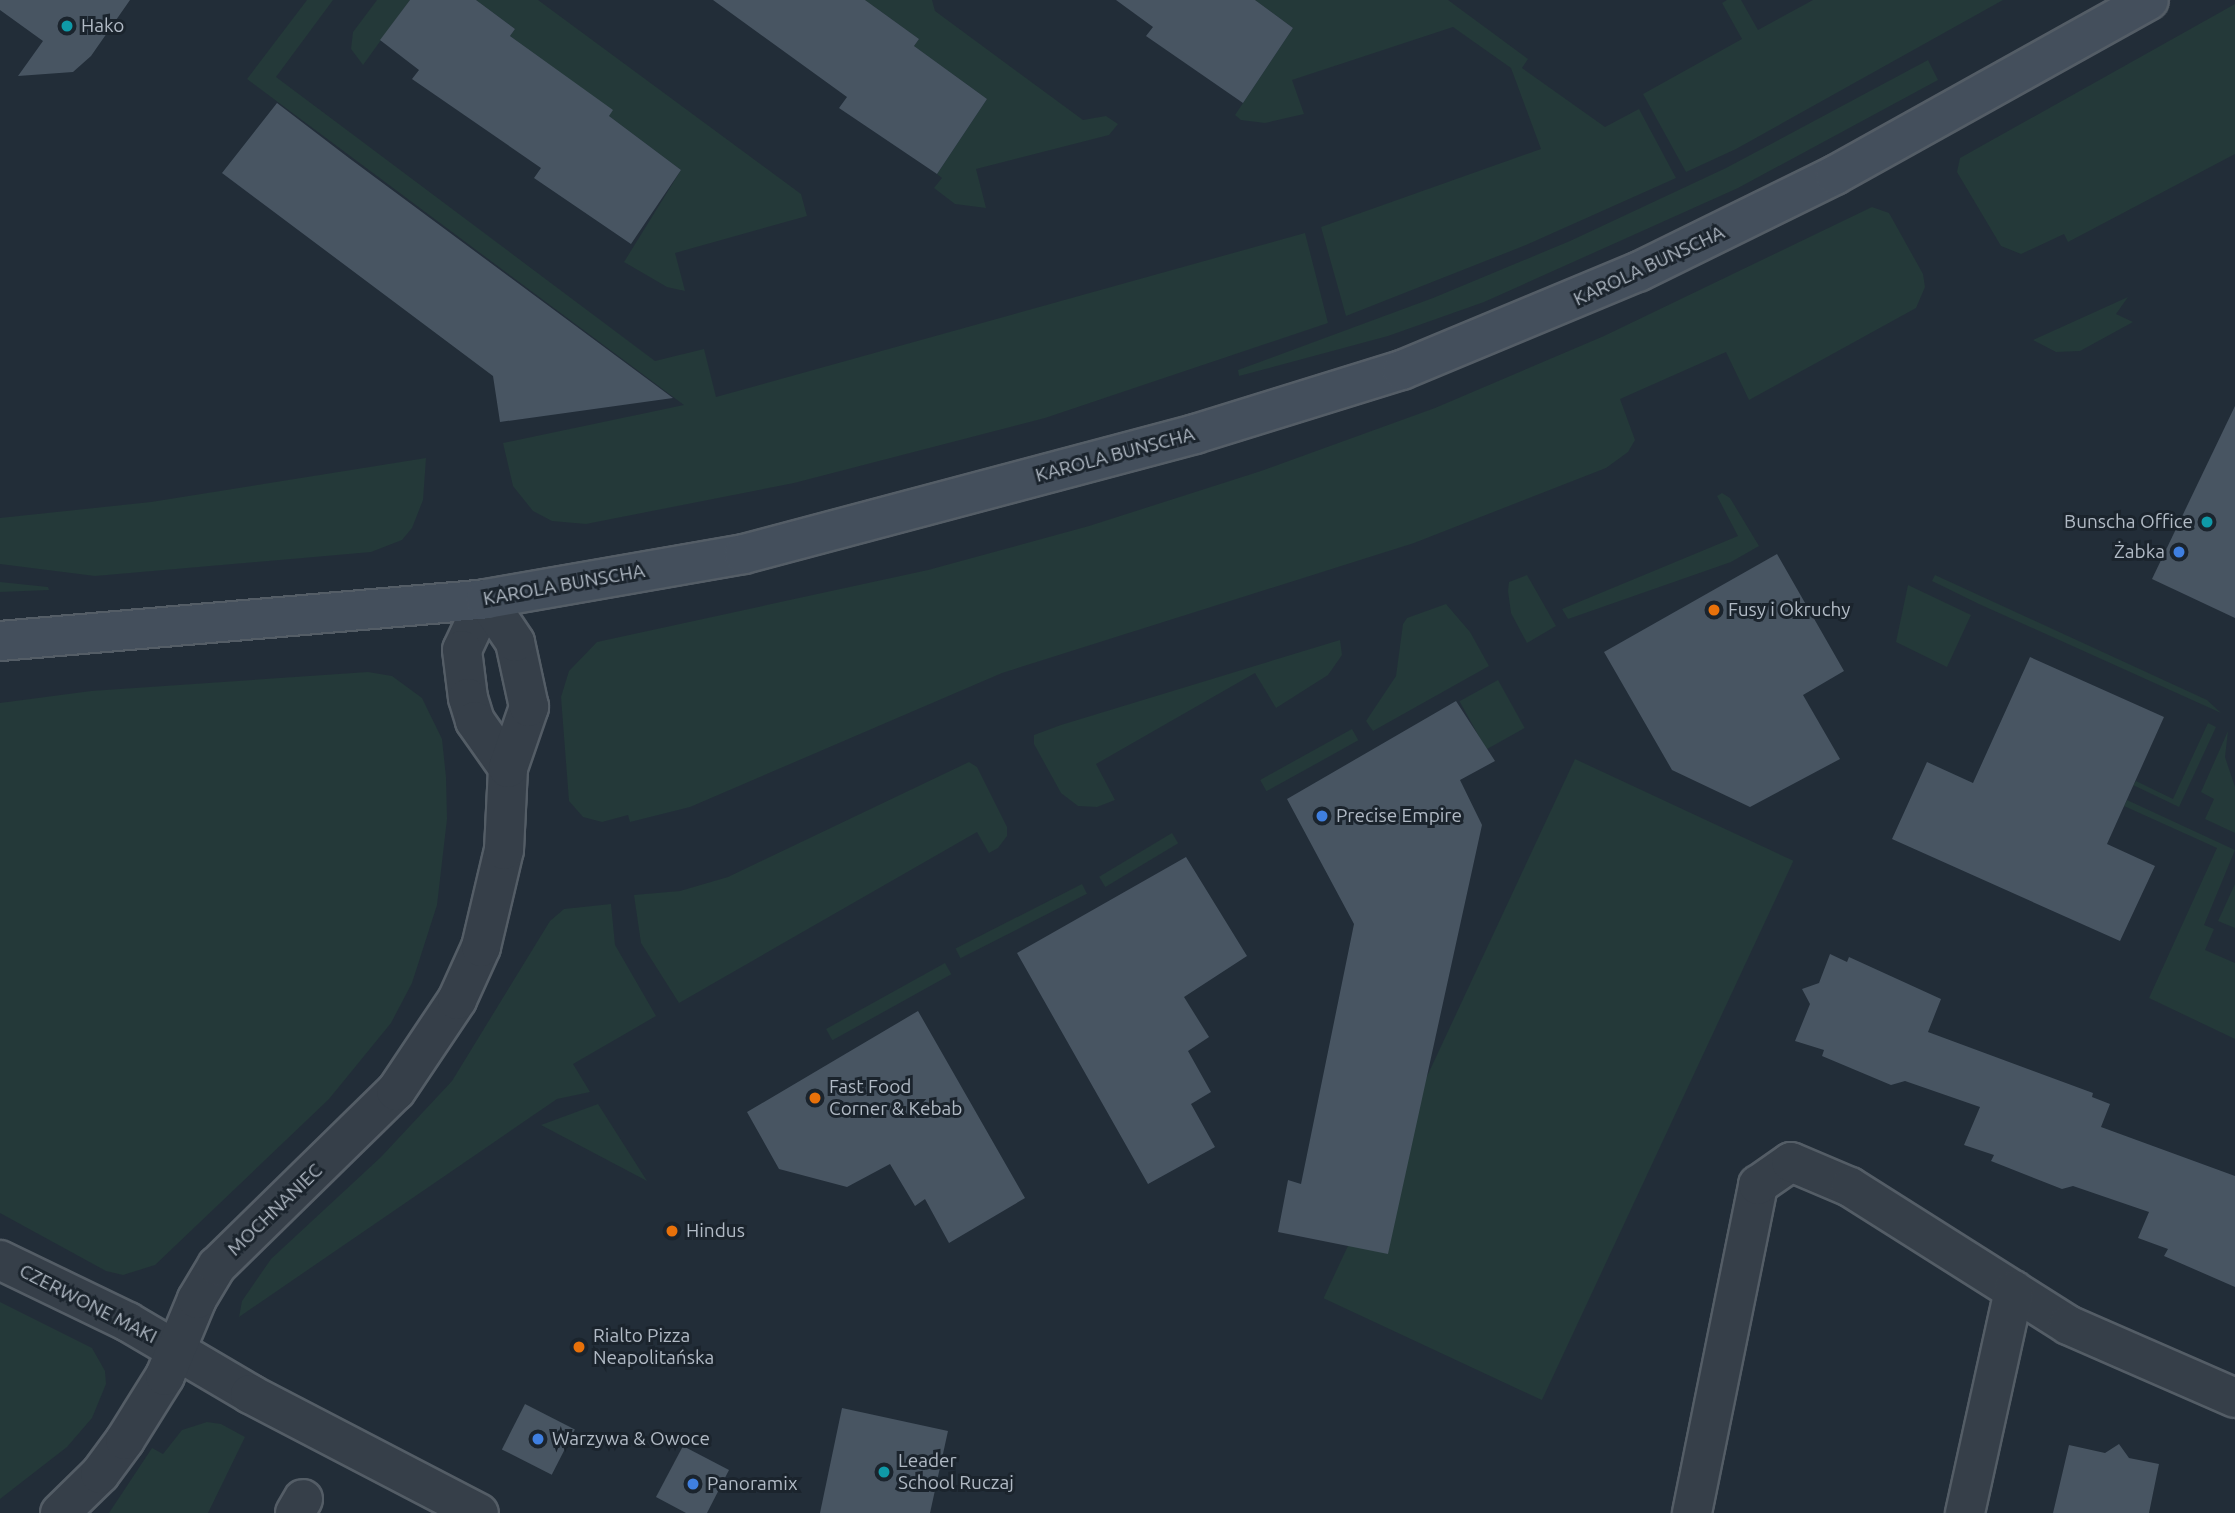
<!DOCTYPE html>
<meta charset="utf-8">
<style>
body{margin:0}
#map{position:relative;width:2235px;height:1513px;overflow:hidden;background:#222d38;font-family:Ubuntu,sans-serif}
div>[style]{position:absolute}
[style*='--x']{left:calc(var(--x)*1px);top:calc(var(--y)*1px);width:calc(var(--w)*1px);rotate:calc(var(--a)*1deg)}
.green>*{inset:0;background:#243939;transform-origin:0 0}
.building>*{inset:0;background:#485562;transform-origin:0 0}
.roads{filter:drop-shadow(2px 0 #545d66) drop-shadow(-2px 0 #545d66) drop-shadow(0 2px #545d66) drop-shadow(0 -2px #545d66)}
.street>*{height:38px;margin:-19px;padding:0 19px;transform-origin:19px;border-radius:19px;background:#363f49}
.secondary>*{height:38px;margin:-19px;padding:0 19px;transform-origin:19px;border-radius:19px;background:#444f5c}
.dots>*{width:19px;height:19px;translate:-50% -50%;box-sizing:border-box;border:4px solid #1b242d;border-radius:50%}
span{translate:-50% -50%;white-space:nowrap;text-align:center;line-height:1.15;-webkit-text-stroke:6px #1b242d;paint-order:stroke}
.poi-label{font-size:19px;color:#b1bac5}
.left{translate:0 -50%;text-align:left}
.right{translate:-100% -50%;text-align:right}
.street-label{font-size:19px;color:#b1bac5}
</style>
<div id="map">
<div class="green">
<i style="clip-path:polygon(307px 0,333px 0,276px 77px,655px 361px,704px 349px,716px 397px,1305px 233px,1328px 323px,1045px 418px,794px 483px,586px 524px,552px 521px,533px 511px,513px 486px,503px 443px,684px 405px,247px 79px)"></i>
<i style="clip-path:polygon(377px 0,410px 0,363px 65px,351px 49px,353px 32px)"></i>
<i style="clip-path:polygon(476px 0,538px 0,801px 194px,807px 216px,675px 253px,685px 291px,667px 287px,624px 262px,681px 170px,609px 116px,612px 110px,510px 36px,515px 29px)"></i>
<i style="clip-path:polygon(865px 0,932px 0,935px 11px,1083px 120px,1106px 116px,1118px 124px,1109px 135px,976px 169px,986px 208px,955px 204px,934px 188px,942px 178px,937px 174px,987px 99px,914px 46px,919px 39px)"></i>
<i style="clip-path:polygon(1255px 0,1448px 0,1528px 59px,1522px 68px,1605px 127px,1639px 109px,1676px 178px,1526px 245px,1346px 316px,1321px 227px,1541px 149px,1511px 68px,1453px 27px,1292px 80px,1304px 114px,1265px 123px,1241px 120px,1235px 115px,1293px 28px)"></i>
<i style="clip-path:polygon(1727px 0,1741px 0,1758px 30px,1813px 0,2003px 0,1736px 149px,1686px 172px,1643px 94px,1742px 39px,1722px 3px)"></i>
<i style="clip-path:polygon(2235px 4px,2235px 154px,2068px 242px,2064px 234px,2021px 254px,2001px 246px,1957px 172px,1960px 158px)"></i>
<i style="clip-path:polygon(1928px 60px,1938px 80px,1738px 188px,1484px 302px,1388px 336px,1239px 376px,1238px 370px,1433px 298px,1570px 241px,1726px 168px)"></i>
<i style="clip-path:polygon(1872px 207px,1889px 213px,1923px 274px,1925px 287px,1916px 308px,1749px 400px,1726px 352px,1620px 399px,1635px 440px,1628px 452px,1606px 468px,1414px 543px,1002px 673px,690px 807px,630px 822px,628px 815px,602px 822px,583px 817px,569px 801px,561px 697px,569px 671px,597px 642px,928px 570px,1089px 526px,1261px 471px,1435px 408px,1604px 336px)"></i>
<i style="clip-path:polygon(2128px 297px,2116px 314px,2133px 322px,2080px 351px,2056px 352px,2033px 340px)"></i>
<i style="clip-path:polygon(426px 458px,423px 500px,412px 528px,402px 540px,371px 552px,95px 576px,0 564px,0 518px,151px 502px)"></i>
<i style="clip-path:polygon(1722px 493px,1730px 498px,1759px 546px,1731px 562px,1568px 619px,1562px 609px,1738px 536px,1717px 496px)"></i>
<i style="clip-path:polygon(1527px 575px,1556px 626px,1527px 643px,1511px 613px,1508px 591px,1509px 582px)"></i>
<i style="clip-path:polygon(1935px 575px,2207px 700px,2221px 713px,1979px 604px,1932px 581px)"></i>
<i style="clip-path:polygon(0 582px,48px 587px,49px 590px,0 592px)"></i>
<i style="clip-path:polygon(1908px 585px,1971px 615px,1947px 667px,1896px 642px)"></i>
<i style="clip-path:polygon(1446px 604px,1470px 632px,1489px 666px,1373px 731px,1366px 721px,1396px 676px,1403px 624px,1407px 618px)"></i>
<i style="clip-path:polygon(1340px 640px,1342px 655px,1328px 675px,1276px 708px,1255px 673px,1096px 764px,1115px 800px,1097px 807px,1078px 806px,1061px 793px,1034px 744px,1034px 735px,1061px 725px)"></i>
<i style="clip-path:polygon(368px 672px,392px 676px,422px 698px,442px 739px,446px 777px,447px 819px,437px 905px,412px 983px,391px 1023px,329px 1099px,155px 1265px,123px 1275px,106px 1271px,0 1213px,0 703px,91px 691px)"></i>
<i style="left:1498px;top:680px;width:55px;height:44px;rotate:61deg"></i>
<i style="clip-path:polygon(2208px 723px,2216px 727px,2179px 807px,2133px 785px,2136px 781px,2173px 799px)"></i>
<i style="left:1352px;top:729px;width:13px;height:105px;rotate:61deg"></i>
<i style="clip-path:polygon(2228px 731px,2225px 757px,2235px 787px,2235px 833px,2205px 819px,2214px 799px,2201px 792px)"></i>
<i style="left:1575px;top:759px;width:241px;height:595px;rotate:25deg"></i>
<i style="clip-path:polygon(969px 762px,977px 767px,1007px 827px,1007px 836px,998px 848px,989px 853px,977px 832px,679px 1003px,641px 943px,634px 895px,680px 891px,728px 877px)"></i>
<i style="clip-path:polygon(2127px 800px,2235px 850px,2204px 925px,2214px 929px,2205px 950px,2235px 963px,2235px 1039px,2149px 998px,2217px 848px,2124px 806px)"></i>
<i style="left:1172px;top:833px;width:12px;height:85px;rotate:59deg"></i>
<i style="left:1082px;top:884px;width:11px;height:142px;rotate:63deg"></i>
<i style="clip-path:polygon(2235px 884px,2235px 928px,2218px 921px)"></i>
<i style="clip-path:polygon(611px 904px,615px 945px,656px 1016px,573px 1064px,590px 1092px,557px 1099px,239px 1317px,242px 1301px,271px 1259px,381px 1157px,452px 1081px,550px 921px,564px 909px)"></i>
<i style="left:945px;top:963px;width:13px;height:136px;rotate:61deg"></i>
<i style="clip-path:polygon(598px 1104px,647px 1181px,541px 1125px)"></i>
<i style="clip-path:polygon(0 1302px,92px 1348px,105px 1371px,106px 1384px,92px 1418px,67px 1447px,0 1499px)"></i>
<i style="clip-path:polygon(207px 1422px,221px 1424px,245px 1437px,208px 1513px,109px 1513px,152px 1448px,163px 1454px,182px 1430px)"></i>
</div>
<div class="building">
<i style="clip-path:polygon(0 0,130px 0,91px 56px,73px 72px,18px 76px,43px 41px,0 10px)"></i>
<i style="clip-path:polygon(410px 0,476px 0,515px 29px,510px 36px,613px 110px,609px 116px,681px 170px,631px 244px,534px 178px,541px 168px,412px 79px,419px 70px,380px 40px)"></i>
<i style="clip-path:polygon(713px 0,865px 0,919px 39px,914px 46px,987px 99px,937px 174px,839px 108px,847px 97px)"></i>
<i style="clip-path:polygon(1116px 0,1255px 0,1293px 28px,1243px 103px,1146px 36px,1153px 27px)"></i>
<i style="clip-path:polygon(277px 103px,349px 158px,673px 398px,500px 422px,493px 376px,222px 173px)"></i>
<i style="clip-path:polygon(2235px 406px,2235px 618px,2152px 579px)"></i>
<i style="clip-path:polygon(1777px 554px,1844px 671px,1803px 695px,1840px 759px,1750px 807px,1672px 770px,1604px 652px)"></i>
<i style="clip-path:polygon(2030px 657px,2164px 717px,2107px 844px,2155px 866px,2120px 941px,1892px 839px,1927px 762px,1973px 783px)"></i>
<i style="clip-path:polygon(1456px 701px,1495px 761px,1460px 780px,1482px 825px,1388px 1254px,1278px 1232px,1288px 1180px,1301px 1184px,1354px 924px,1287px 799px)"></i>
<i style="clip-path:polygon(1186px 857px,1247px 956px,1184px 997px,1209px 1037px,1188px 1051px,1211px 1092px,1191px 1104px,1215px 1147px,1148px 1184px,1017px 953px)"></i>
<i style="clip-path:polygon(1830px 954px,1847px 962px,1849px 957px,1941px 999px,1928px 1032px,2093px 1093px,2092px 1097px,2110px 1104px,2101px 1127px,2235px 1176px,2235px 1287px,2164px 1256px,2168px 1249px,2138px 1238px,2149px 1212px,2073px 1186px,2062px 1189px,1991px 1161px,1994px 1155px,1964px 1145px,1980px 1107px,1905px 1081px,1891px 1085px,1822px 1056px,1824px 1050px,1795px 1041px,1810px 1004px,1802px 989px,1819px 983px)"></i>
<i style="clip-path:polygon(918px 1011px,1025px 1198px,949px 1243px,925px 1199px,915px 1206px,890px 1164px,847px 1187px,779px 1169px,747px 1112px)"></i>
<i style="left:525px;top:1404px;width:56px;height:51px;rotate:27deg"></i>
<i style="clip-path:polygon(842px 1408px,948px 1431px,930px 1513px,820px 1513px)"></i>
<i style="clip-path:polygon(2119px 1444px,2129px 1458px,2159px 1464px,2149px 1513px,2053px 1513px,2069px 1445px,2105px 1453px)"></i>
<i style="clip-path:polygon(683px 1446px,729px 1470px,707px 1513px,686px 1513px,656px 1497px)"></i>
</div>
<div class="roads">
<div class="street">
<i style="--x:486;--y:599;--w:56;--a:115.2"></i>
<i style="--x:462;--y:650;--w:48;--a:82.9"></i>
<i style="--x:468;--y:698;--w:24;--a:73"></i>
<i style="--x:475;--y:721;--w:57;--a:54.9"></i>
<i style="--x:0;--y:1260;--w:142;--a:25.8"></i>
<i style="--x:128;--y:1322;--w:142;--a:30.5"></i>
<i style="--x:250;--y:1394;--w:258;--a:27.5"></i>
<i style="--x:60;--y:1513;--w:56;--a:-44.3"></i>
<i style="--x:100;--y:1474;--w:42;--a:-53.7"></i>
<i style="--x:125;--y:1440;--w:75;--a:-58"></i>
<i style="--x:165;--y:1376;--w:83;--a:-67.4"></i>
<i style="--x:197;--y:1299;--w:39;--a:-59"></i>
<i style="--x:217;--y:1266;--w:250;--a:-44.4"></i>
<i style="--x:396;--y:1091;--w:110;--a:-56.2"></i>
<i style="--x:457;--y:1000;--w:58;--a:-65.6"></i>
<i style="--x:481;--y:947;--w:100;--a:-76.7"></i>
<i style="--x:504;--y:850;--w:82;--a:-87.2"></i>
<i style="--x:508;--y:768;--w:65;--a:-71"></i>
<i style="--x:529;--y:707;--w:66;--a:-102.2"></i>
<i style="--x:515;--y:642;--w:52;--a:-124"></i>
<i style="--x:295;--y:1513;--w:16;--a:-60"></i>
<i style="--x:1692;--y:1513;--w:335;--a:-78.6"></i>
<i style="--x:1758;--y:1185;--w:40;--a:-34.9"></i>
<i style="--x:1791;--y:1162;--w:64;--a:23"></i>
<i style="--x:1850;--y:1187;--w:258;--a:32.3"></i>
<i style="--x:2068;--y:1325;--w:182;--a:23.6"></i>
<i style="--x:1965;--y:1513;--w:228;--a:-77.6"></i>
</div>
<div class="secondary">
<i style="--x:0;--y:641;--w:488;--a:-4.9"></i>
<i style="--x:486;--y:599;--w:262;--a:-9.9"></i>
<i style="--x:744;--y:554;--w:467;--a:-14.9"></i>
<i style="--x:1195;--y:434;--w:217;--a:-17.2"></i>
<i style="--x:1402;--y:370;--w:256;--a:-22.6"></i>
<i style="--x:1638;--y:272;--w:220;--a:-26.2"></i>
<i style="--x:1835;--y:175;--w:359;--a:-29.1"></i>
</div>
</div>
<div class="dots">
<i style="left:67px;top:26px;background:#0f9aa8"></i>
<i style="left:2207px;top:522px;background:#0f9aa8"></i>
<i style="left:2179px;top:552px;background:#3f7fe0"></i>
<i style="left:1714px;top:610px;background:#e8710a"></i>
<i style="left:1322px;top:816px;background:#3f7fe0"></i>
<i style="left:815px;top:1098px;background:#e8710a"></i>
<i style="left:672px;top:1231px;background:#e8710a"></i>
<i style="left:579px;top:1347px;background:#e8710a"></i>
<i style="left:538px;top:1439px;background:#3f7fe0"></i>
<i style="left:884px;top:1472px;background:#0f9aa8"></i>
<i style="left:693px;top:1484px;background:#3f7fe0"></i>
</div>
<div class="poi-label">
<span class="left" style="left:81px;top:26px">Hako</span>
<span class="right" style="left:2193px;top:522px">Bunscha Office</span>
<span class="right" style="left:2165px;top:552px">Żabka</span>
<span class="left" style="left:1728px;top:610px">Fusy i Okruchy</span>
<span class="left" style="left:1336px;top:816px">Precise Empire</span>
<span class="left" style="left:829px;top:1098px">Fast Food<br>Corner &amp; Kebab</span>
<span class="left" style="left:686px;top:1231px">Hindus</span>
<span class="left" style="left:593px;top:1347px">Rialto Pizza<br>Neapolitańska</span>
<span class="left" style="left:552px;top:1439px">Warzywa &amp; Owoce</span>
<span class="left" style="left:898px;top:1472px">Leader<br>School Ruczaj</span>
<span class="left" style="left:707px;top:1484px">Panoramix</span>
</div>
<div class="street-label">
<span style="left:1649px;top:266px;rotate:-25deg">KAROLA BUNSCHA</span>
<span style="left:1115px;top:455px;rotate:-15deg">KAROLA BUNSCHA</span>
<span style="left:564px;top:585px;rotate:-10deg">KAROLA BUNSCHA</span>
<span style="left:275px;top:1210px;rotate:-44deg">MOCHNANIEC</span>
<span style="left:88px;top:1304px;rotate:27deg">CZERWONE MAKI</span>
</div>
</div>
